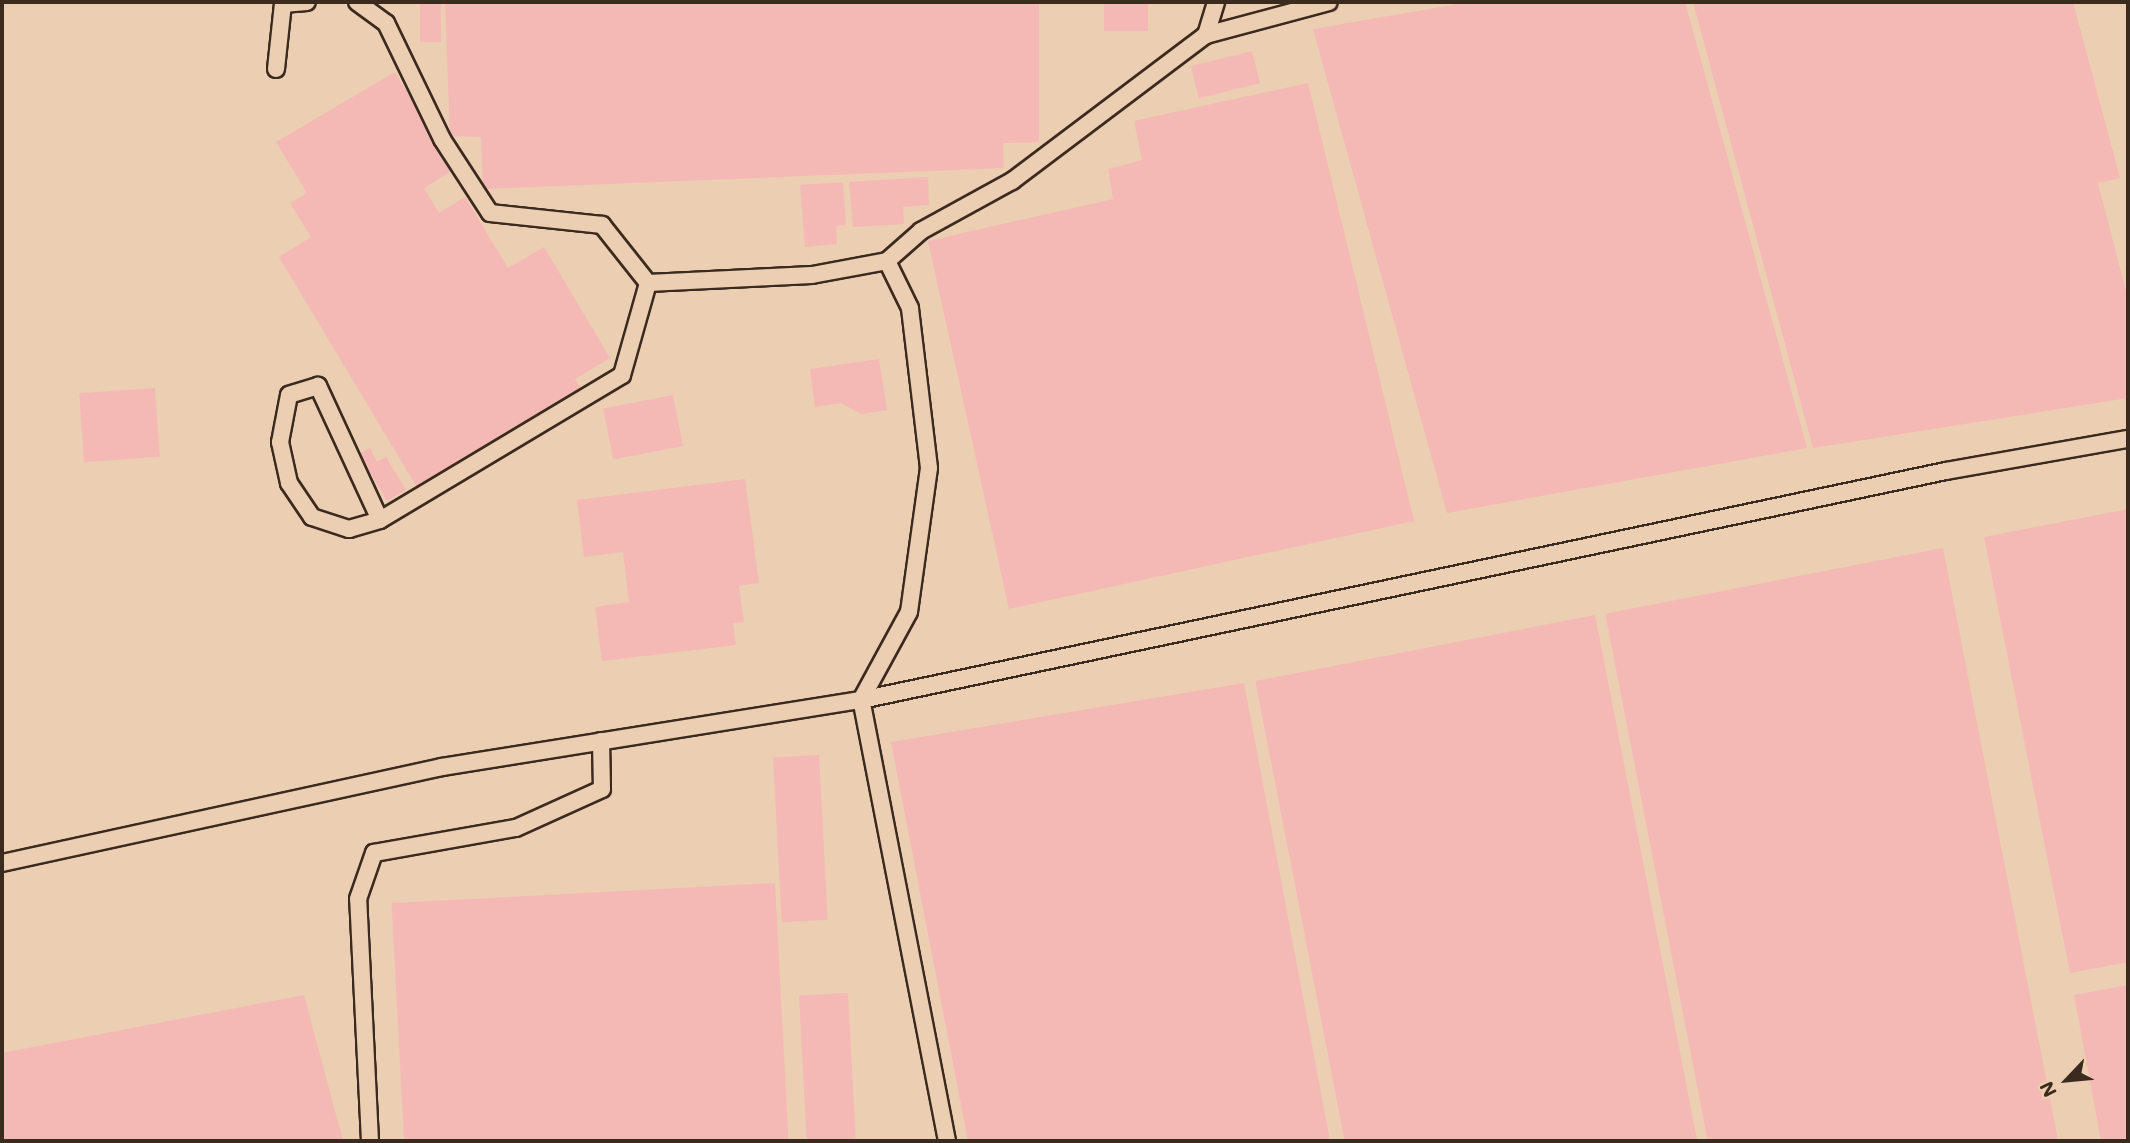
<!DOCTYPE html>
<style>
body{margin:0}
#map{position:relative;width:2130px;height:1143px;overflow:hidden;background:#ecceb2;font-family:Mali,sans-serif}
div>[style]{position:absolute}
[style*='--x']{left:calc(var(--x)*1px);top:calc(var(--y)*1px);width:calc(var(--w)*1px);rotate:calc(var(--a)*1deg)}
.building>*{inset:0;background:#f4b9b4;transform-origin:0 0}
.roads{filter:drop-shadow(2px 0 #3b2a1e) drop-shadow(-2px 0 #3b2a1e) drop-shadow(0 2px #3b2a1e) drop-shadow(0 -2px #3b2a1e)}
.lane>*{height:16px;margin:-8px;padding:0 8px;transform-origin:8px;border-radius:8px;background:#ecceb2}
span{translate:-50% -50%;white-space:nowrap;text-align:center;line-height:1.15;-webkit-text-stroke:7px #ecceb2;paint-order:stroke}
.frame{position:absolute;inset:0;border:4px solid #3b2a1e;pointer-events:none}
.north{position:absolute;left:2032px;top:1045px;width:70px;height:70px;-webkit-text-stroke:5px #ecceb2;paint-order:stroke;rotate:244deg;font-size:19px;font-weight:700;line-height:28px;text-align:center;color:#3b2a1e}
.north::after{content:'';display:block;margin:auto;width:24px;height:32px;background:#3b2a1e;clip-path:polygon(50% 0,100% 100%,50% 72%,0 100%)}
</style>
<div id="map">
<div class="building">
<i style="left:420px;top:2px;width:21px;height:40px"></i>
<i style="clip-path:polygon(445px 2px,1039px 2px,1039px 142px,1003px 143px,1004px 168px,483px 189px,481px 137px,450px 136px)"></i>
<i style="left:1104px;top:2px;width:44px;height:29px"></i>
<i style="clip-path:polygon(1470px 2px,1685px 2px,1807px 448px,1447px 513px,1313px 29px)"></i>
<i style="clip-path:polygon(1693px 2px,2073px 2px,2120px 178px,2098px 183px,2128px 299px,2128px 398px,1813px 448px)"></i>
<i style="left:1252px;top:51px;width:33px;height:63px;rotate:76deg"></i>
<i style="clip-path:polygon(395px 72px,453px 170px,424px 188px,439px 213px,465px 197px,508px 268px,544px 247px,610px 358px,575px 379px,582px 390px,418px 489px,279px 257px,311px 237px,290px 203px,307px 193px,276px 142px)"></i>
<i style="clip-path:polygon(1308px 83px,1414px 521px,1009px 609px,928px 241px,1113px 199px,1108px 169px,1142px 160px,1134px 121px)"></i>
<i style="clip-path:polygon(928px 177px,929px 205px,903px 207px,904px 224px,853px 227px,849px 182px)"></i>
<i style="clip-path:polygon(843px 182px,846px 225px,836px 226px,837px 244px,805px 247px,800px 185px)"></i>
<i style="clip-path:polygon(879px 359px,887px 410px,861px 414px,841px 403px,815px 407px,810px 369px)"></i>
<i style="left:155px;top:388px;width:69px;height:76px;rotate:86deg"></i>
<i style="left:673px;top:395px;width:52px;height:71px;rotate:79deg"></i>
<i style="clip-path:polygon(370px 448px,377px 462px,386px 457px,406px 490px,387px 501px,359px 454px)"></i>
<i style="clip-path:polygon(745px 479px,759px 583px,739px 586px,744px 622px,733px 623px,736px 645px,602px 661px,595px 607px,629px 602px,623px 552px,584px 557px,577px 500px)"></i>
<i style="clip-path:polygon(2128px 509px,2128px 962px,2070px 973px,1984px 537px)"></i>
<i style="left:1943px;top:548px;width:604px;height:344px;rotate:79deg"></i>
<i style="left:1595px;top:615px;width:535px;height:346px;rotate:79deg"></i>
<i style="clip-path:polygon(1244px 683px,1330px 1141px,968px 1141px,891px 742px)"></i>
<i style="left:819px;top:755px;width:165px;height:46px;rotate:87deg"></i>
<i style="left:775px;top:883px;width:258px;height:384px;rotate:87deg"></i>
<i style="clip-path:polygon(2128px 985px,2128px 1141px,2101px 1141px,2074px 995px)"></i>
<i style="left:848px;top:993px;width:148px;height:49px;rotate:87deg"></i>
<i style="clip-path:polygon(304px 995px,343px 1141px,2px 1141px,2px 1053px)"></i>
</div>
<div class="roads">
<div class="lane">
<i style="--x:357;--y:2;--w:36;--a:36"></i>
<i style="--x:386;--y:23;--w:129;--a:64.2"></i>
<i style="--x:442;--y:139;--w:88;--a:57"></i>
<i style="--x:490;--y:213;--w:113;--a:6.1"></i>
<i style="--x:602;--y:225;--w:74;--a:51.6"></i>
<i style="--x:1206;--y:35;--w:34;--a:-73"></i>
<i style="--x:276;--y:69;--w:65;--a:-83.9"></i>
<i style="--x:283;--y:4;--w:24;--a:-5"></i>
<i style="--x:380;--y:520;--w:148;--a:-114.8"></i>
<i style="--x:318;--y:386;--w:30;--a:163"></i>
<i style="--x:289;--y:395;--w:48;--a:100.8"></i>
<i style="--x:280;--y:442;--w:42;--a:77.6"></i>
<i style="--x:289;--y:483;--w:41;--a:55.9"></i>
<i style="--x:312;--y:517;--w:39;--a:18"></i>
<i style="--x:349;--y:529;--w:32;--a:-16"></i>
<i style="--x:380;--y:520;--w:282;--a:-30.9"></i>
<i style="--x:622;--y:375;--w:96;--a:-74.2"></i>
<i style="--x:648;--y:283;--w:164;--a:-2.8"></i>
<i style="--x:812;--y:275;--w:76;--a:-10.6"></i>
<i style="--x:2;--y:863;--w:450;--a:-12.3"></i>
<i style="--x:442;--y:767;--w:424;--a:-9.1"></i>
<i style="--x:861;--y:700;--w:1109;--a:-11.92"></i>
<i style="--x:1946;--y:471;--w:185;--a:-10"></i>
<i style="--x:370;--y:1141;--w:242;--a:-92.8"></i>
<i style="--x:358;--y:899;--w:49;--a:-70.8"></i>
<i style="--x:374;--y:853;--w:144;--a:-10"></i>
<i style="--x:516;--y:828;--w:94;--a:-24.4"></i>
<i style="--x:602;--y:789;--w:48;--a:-91.2"></i>
<i style="--x:947;--y:1141;--w:449;--a:-101"></i>
<i style="--x:861;--y:700;--w:100;--a:-61.4"></i>
<i style="--x:909;--y:612;--w:145;--a:-82.1"></i>
<i style="--x:929;--y:468;--w:161;--a:-96.8"></i>
<i style="--x:910;--y:308;--w:52;--a:-116.1"></i>
<i style="--x:887;--y:261;--w:45;--a:-41.4"></i>
<i style="--x:921;--y:231;--w:104;--a:-28.8"></i>
<i style="--x:1012;--y:181;--w:243;--a:-37"></i>
<i style="--x:1206;--y:35;--w:127;--a:-15"></i>
</div>
</div>
<div class="frame"></div>
<div class="north">N</div>
</div>
